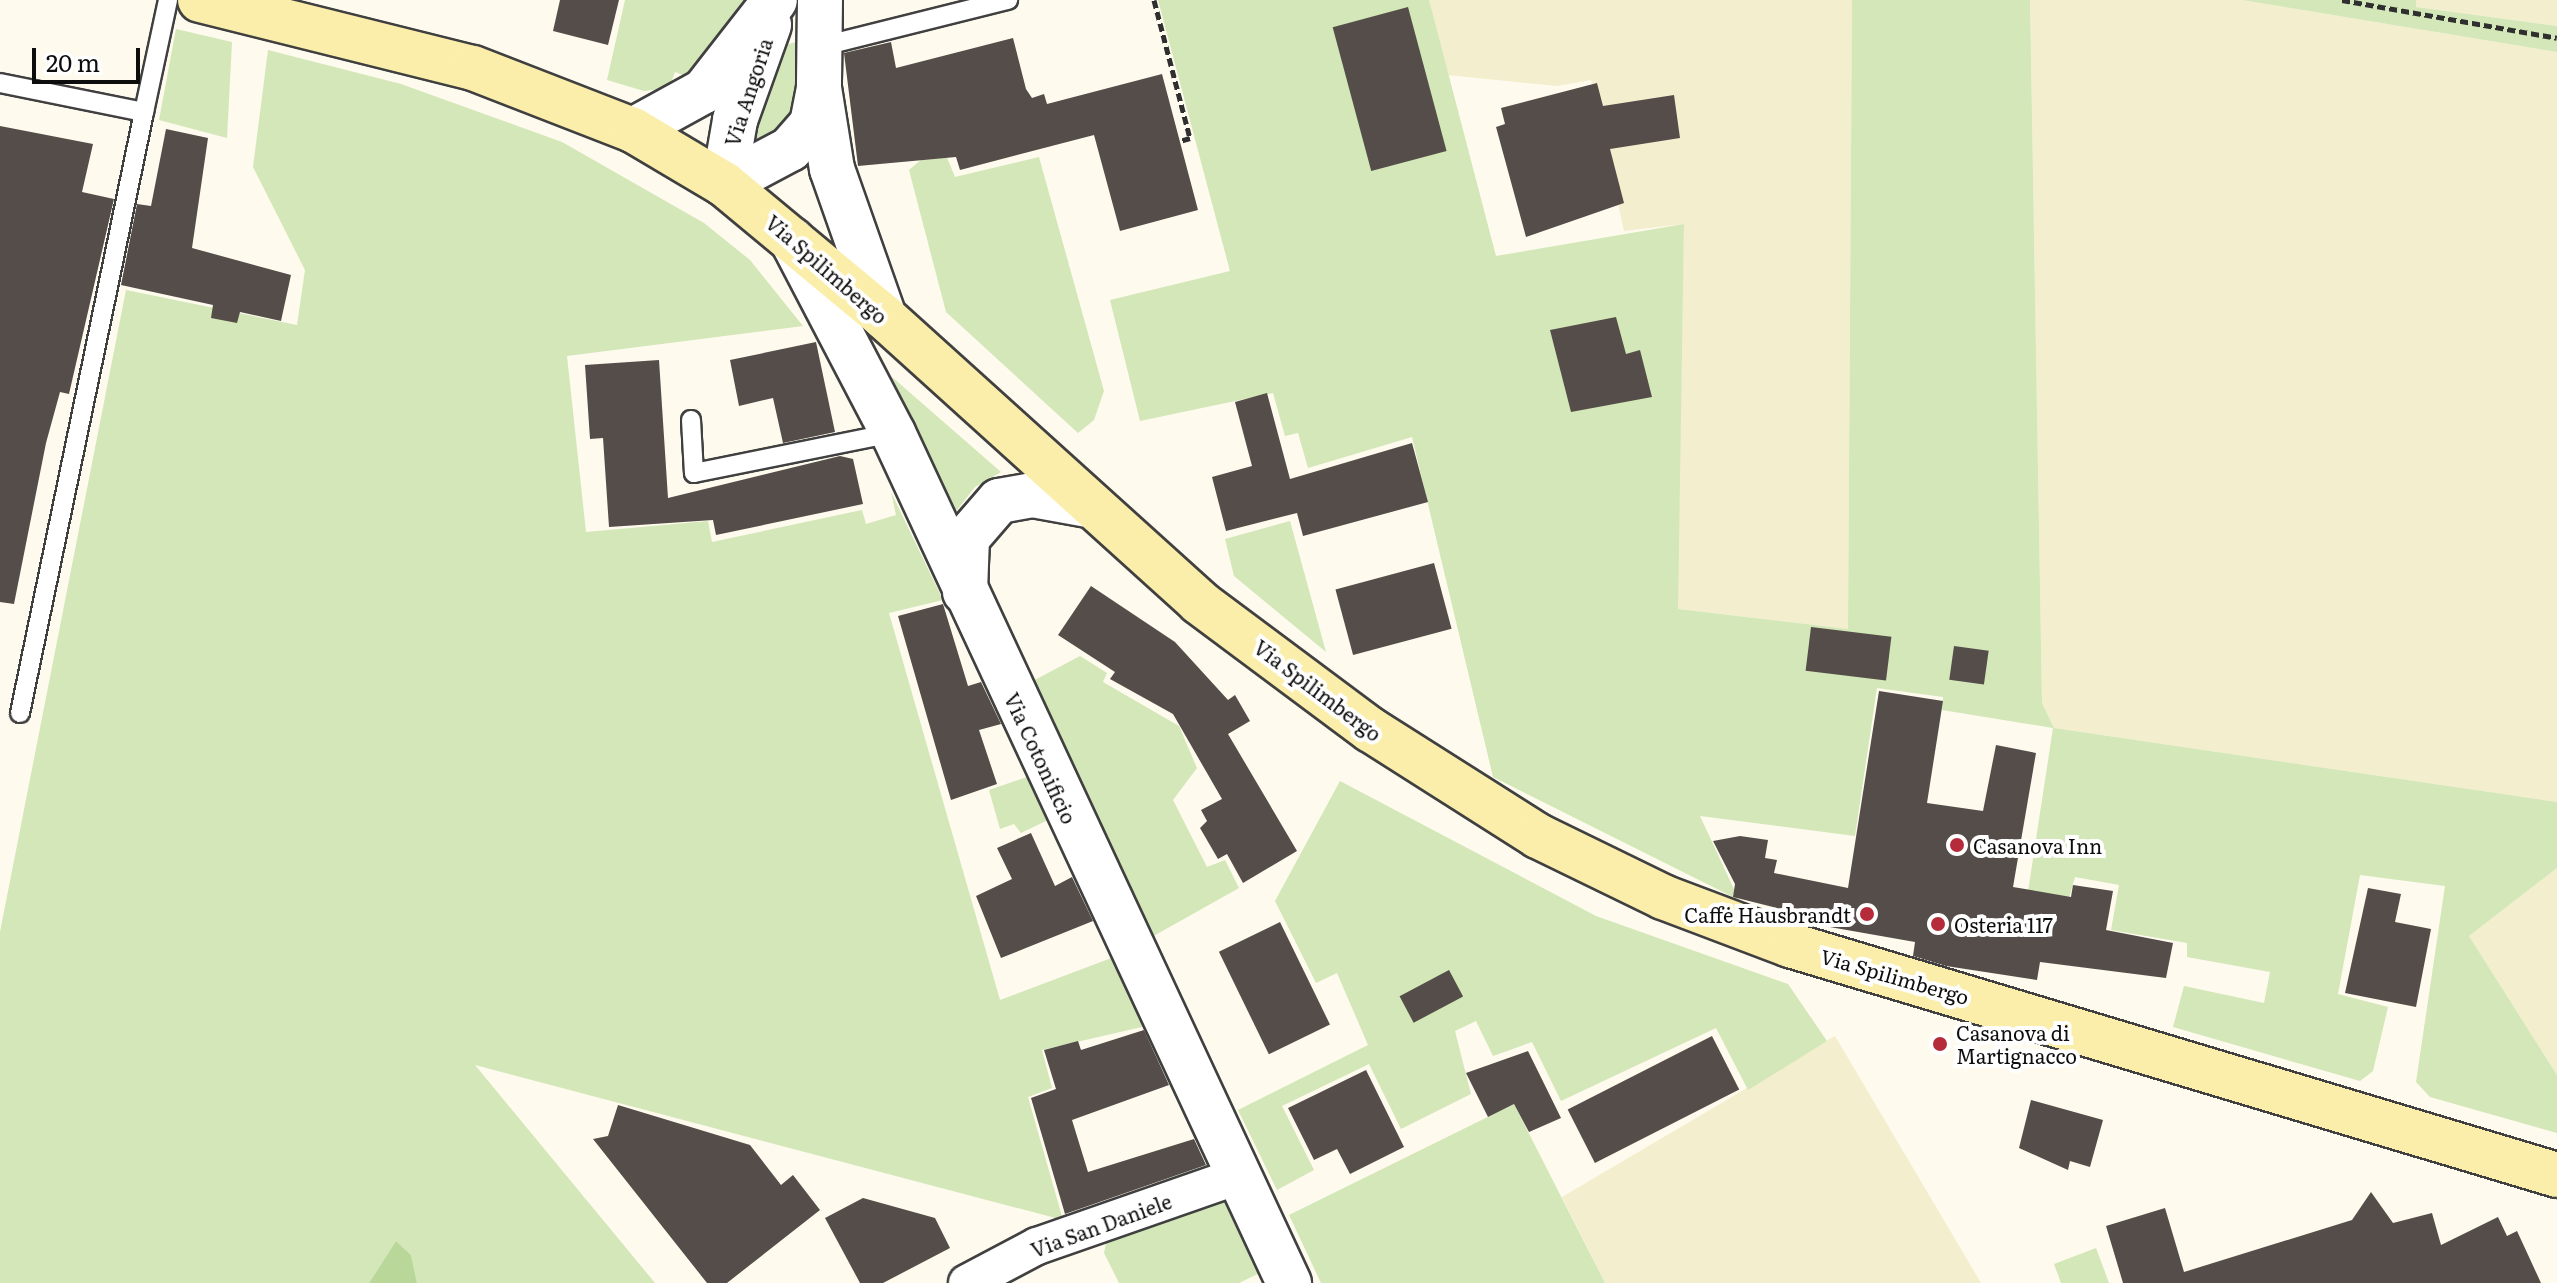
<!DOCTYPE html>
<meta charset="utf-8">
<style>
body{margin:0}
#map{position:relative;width:2557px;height:1283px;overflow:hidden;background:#fefaed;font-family:Literata,serif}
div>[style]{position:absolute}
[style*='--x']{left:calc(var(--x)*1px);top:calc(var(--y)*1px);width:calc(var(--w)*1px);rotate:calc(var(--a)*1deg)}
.farmland>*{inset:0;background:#f3eece}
.green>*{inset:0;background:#d3e7b8}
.forest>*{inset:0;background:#b8d799}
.building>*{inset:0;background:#554d49;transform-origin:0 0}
.path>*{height:5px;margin-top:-2.5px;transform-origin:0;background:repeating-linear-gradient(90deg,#2f2f2f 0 8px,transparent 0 12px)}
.roads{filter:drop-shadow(2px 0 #404040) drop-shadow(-2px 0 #404040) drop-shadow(0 2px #404040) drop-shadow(0 -2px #404040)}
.service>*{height:18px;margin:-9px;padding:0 9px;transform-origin:9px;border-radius:9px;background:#fff}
.minor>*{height:36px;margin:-18px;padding:0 18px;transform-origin:18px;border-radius:18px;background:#fff}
.tertiary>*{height:44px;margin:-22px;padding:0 22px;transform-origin:22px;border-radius:22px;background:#fff}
.secondary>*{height:44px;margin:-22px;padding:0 22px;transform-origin:22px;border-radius:22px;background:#fbeeab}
.dots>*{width:22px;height:22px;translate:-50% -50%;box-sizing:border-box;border:4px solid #fff;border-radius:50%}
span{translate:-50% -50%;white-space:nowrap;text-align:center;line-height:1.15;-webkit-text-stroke:8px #fff;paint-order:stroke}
.street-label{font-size:20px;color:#0d0d0d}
.poi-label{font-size:20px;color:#0d0d0d}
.left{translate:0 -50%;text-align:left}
.right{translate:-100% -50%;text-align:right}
.scale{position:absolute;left:32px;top:48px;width:108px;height:36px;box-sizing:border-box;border:4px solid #0d0d0d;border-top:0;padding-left:10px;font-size:24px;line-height:28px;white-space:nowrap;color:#0d0d0d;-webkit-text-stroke:6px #fff;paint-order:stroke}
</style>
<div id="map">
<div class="farmland">
<i style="clip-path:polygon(1429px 0,1852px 0,1848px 629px,1677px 609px,1684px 224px,1624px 231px,1591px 80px,1557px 86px,1447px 75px)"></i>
<i style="clip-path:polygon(2030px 0,2242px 0,2557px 52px,2557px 802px,2054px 728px,2042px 703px)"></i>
<i style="clip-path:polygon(2416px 0,2557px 0,2557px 26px,2416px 7px)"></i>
<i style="clip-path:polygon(2557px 868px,2557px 1075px,2469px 936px)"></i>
<i style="clip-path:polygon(1835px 1036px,1981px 1283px,1605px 1283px,1562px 1197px)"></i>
</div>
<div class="green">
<i style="clip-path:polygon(625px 0,753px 0,691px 78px,675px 72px,669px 88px,644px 91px,607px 80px)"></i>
<i style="clip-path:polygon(1158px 0,1429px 0,1496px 256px,1684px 224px,1678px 609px,1848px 629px,1852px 0,2030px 0,2042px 703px,2054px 728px,2557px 802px,2557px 868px,2469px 936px,2557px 1075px,2557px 1133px,2430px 1097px,2416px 1082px,2445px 886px,2360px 875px,2338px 994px,2388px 1007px,2373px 1071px,2360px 1081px,2173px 1027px,2184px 986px,2264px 1003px,2270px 972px,2187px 957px,2187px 943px,2111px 930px,2119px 885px,2075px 877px,2067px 905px,2027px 898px,2053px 728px,1942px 710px,1943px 697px,1877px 688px,1855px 836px,1700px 816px,1739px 900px,1493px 777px,1412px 437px,1308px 468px,1298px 433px,1285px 436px,1273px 393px,1140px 421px,1110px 300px,1230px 271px)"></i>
<i style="clip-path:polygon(2242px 0,2416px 0,2416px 7px,2557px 26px,2557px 52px)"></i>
<i style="clip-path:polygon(176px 29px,232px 42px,227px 138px,159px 120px)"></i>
<i style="clip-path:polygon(800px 41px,802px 108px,750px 156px,758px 101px,785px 45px)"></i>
<i style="clip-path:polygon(268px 50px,401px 84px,562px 142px,704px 223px,750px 260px,803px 326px,567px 356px,586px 532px,708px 521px,712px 542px,862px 510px,866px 524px,896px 515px,891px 492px,943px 600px,889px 613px,1000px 1000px,1114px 957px,1146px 1026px,1042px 1050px,1052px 1088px,1028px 1097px,1063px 1220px,475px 1065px,655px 1283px,417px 1283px,411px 1255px,396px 1241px,369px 1283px,0 1283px,0 932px,126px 290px,297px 325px,305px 270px,253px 167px)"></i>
<i style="clip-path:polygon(941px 143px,955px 177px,1039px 157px,1104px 391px,1094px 420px,1078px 433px,946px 312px,909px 170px)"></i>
<i style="clip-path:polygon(892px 377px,1001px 472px,975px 487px,954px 514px)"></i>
<i style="clip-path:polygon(1290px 521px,1326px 652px,1234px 576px,1225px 539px)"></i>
<i style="clip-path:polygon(1080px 656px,1107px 673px,1103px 682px,1179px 726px,1197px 768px,1173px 800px,1207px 867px,1225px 860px,1239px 888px,1150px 938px,1029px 683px)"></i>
<i style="clip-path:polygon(1027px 777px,1048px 820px,1021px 833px,1014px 824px,1000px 829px,989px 790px)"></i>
<i style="clip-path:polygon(1340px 781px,1596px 916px,1788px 984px,1827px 1041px,1748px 1090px,1716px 1028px,1561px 1101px,1532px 1042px,1493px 1056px,1476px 1021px,1455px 1031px,1471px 1094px,1401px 1129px,1369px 1064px,1282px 1106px,1314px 1170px,1277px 1190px,1238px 1110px,1368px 1045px,1337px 973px,1316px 983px,1275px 901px)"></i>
<i style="clip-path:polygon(1514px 1104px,1605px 1283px,1321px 1283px,1289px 1215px)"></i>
<i style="clip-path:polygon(1231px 1194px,1268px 1269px,1239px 1283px,1119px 1283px,1104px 1253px,1107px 1239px)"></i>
<i style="clip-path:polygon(2096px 1248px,2109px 1283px,2061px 1283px,2054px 1264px)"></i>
</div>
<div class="forest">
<i style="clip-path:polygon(396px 1241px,411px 1255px,417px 1283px,369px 1283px)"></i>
</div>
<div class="building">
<i style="clip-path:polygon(560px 0,619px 0,608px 45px,553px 31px)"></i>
<i style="left:1408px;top:7px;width:149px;height:78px;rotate:75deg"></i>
<i style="clip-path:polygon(1013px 38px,1026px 89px,1032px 98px,1044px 94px,1047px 104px,1162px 74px,1198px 210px,1120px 231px,1094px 135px,960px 170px,956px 157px,858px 166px,844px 53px,891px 42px,896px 68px)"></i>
<i style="clip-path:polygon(1597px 83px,1603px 106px,1674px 95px,1680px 138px,1610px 149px,1624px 203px,1526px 237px,1496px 127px,1505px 124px,1501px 108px)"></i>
<i style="clip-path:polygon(0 126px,93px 144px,82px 192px,114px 199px,69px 394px,60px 392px,46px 443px,14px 604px,0 602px)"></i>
<i style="clip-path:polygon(166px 129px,208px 138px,192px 248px,291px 275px,281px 321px,240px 312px,237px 323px,211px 318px,213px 305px,121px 285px,137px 204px,151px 206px)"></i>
<i style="clip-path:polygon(1616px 317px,1626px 354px,1640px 350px,1652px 397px,1571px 412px,1550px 330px)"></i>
<i style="clip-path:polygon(816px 342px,835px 432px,783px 443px,773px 398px,739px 406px,730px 360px)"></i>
<i style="clip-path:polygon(659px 360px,668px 498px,840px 456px,853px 459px,863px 504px,716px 535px,713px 520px,609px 527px,603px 438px,590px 439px,585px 365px)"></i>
<i style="clip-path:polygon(1267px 393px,1290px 479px,1412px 443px,1428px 502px,1303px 536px,1297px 513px,1226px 531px,1212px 477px,1252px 466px,1235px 402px)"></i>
<i style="left:1434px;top:563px;width:68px;height:102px;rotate:75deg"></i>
<i style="clip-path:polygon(1091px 586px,1175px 642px,1228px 700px,1235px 695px,1250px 721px,1228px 734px,1297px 851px,1243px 883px,1227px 854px,1218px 859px,1200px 828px,1207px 821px,1201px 810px,1222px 799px,1173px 714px,1110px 679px,1115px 672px,1058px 635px)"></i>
<i style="clip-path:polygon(943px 604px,968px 686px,981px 682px,1001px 724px,979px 730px,997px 784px,951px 800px,898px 616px)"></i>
<i style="left:1811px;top:627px;width:81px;height:44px;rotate:7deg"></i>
<i style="left:1954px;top:646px;width:35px;height:34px;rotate:8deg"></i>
<i style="clip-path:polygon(1879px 691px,1943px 701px,1927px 803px,1983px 811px,1996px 745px,2036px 753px,2013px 887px,2071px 897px,2073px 885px,2113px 891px,2106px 930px,2173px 943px,2166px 978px,2040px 962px,2037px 980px,1946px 966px,1913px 956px,1915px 942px,1807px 923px,1809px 916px,1733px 897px,1735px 884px,1713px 841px,1740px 836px,1768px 840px,1765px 858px,1777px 860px,1774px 873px,1848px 888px)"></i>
<i style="clip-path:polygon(1031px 833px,1055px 886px,1072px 877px,1093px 921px,1001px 958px,976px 896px,1012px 879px,997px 848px)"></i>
<i style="clip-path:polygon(2368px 888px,2401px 894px,2395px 922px,2431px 929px,2416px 1007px,2345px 993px)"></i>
<i style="left:1280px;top:922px;width:114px;height:68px;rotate:64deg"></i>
<i style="left:1449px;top:970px;width:30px;height:56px;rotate:62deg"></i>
<i style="clip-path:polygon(1144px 1030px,1169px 1085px,1072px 1120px,1088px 1172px,1194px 1139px,1206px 1165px,1065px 1214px,1031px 1098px,1056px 1089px,1044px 1050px,1078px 1041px,1081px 1050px)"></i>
<i style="left:1712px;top:1036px;width:60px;height:162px;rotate:63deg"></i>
<i style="clip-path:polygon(1528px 1051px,1561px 1118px,1529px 1132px,1514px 1104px,1488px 1117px,1466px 1073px)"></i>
<i style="clip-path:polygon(1366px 1070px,1404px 1147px,1350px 1174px,1337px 1149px,1314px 1160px,1288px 1108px)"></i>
<i style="clip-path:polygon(2031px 1100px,2103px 1120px,2090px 1167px,2070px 1161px,2068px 1170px,2019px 1148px)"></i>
<i style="clip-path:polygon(618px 1105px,750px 1145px,781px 1185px,793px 1175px,820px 1210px,727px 1283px,707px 1283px,593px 1139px,608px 1136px)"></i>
<i style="clip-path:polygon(2371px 1192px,2393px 1223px,2432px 1213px,2441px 1245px,2498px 1217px,2507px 1236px,2517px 1231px,2541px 1283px,2123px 1283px,2106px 1226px,2165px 1208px,2184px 1272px,2352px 1220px)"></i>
<i style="clip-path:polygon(863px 1198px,935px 1218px,950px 1248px,883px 1283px,860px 1283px,825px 1218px)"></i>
</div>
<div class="path">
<i style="--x:1154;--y:0;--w:143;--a:75.4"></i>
<i style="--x:1190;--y:138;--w:10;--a:163"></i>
<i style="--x:2342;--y:0;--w:218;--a:10"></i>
</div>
<div class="roads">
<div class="service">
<i style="--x:819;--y:47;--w:195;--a:-14"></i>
<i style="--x:0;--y:83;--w:147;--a:11.4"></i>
<i style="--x:144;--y:112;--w:115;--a:-77.9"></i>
<i style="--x:691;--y:420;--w:53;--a:86.8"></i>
<i style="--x:694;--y:473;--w:203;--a:-11.4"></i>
<i style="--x:20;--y:713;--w:614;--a:-78.34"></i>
</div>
<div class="minor">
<i style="--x:967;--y:1283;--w:79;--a:-27.9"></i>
<i style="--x:1037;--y:1246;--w:213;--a:-19.2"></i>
</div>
<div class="tertiary">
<i style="--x:820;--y:0;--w:88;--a:90.7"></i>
<i style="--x:819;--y:88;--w:82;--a:80.9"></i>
<i style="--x:832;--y:169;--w:157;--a:70.6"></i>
<i style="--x:633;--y:130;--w:81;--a:-28.8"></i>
<i style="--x:704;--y:91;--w:115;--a:-52"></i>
<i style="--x:724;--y:184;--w:65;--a:-80.2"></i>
<i style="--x:735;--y:120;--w:101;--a:-70.3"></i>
<i style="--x:724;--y:184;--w:75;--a:-27.9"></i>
<i style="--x:790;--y:149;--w:33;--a:-49"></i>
<i style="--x:812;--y:124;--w:33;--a:-79"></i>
<i style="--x:792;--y:240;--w:218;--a:62.4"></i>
<i style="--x:893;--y:433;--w:938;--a:65.02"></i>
<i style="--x:965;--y:592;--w:54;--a:-87.9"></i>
<i style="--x:967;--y:538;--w:49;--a:-49.1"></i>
<i style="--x:999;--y:501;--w:35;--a:-10"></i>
<i style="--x:1033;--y:495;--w:56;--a:10.3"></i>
</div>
<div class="secondary">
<i style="--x:200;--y:0;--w:281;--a:14"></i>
<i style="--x:473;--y:68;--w:172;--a:21.2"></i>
<i style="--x:633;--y:130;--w:106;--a:30.7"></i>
<i style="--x:724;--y:184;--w:208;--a:39.7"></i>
<i style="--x:884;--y:317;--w:425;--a:42.1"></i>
<i style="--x:1199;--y:602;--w:214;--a:36.7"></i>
<i style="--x:1371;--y:730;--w:198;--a:32.4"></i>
<i style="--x:1538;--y:836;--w:139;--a:26"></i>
<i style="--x:1663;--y:897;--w:136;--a:20.7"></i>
<i style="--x:1790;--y:945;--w:801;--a:16.69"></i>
</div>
</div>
<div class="dots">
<i style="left:1957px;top:845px;background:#b62b39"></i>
<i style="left:1867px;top:914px;background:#b62b39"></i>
<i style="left:1938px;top:924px;background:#b62b39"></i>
<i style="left:1940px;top:1044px;background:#b62b39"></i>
</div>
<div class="street-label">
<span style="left:748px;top:92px;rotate:-72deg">Via Angoria</span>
<span style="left:827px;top:269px;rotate:41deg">Via Spilimbergo</span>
<span style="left:1318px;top:690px;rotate:37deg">Via Spilimbergo</span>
<span style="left:1041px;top:758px;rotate:65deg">Via Cotonificio</span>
<span style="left:1895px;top:976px;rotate:16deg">Via Spilimbergo</span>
<span style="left:1101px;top:1225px;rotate:-20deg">Via San Daniele</span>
</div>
<div class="poi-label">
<span class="left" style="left:1973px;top:845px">Casanova Inn</span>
<span class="right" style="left:1851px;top:914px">Caffė Hausbrandt</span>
<span class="left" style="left:1954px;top:924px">Osteria 117</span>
<span class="left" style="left:1956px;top:1044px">Casanova di<br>Martignacco</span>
</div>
<div class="scale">20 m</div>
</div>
